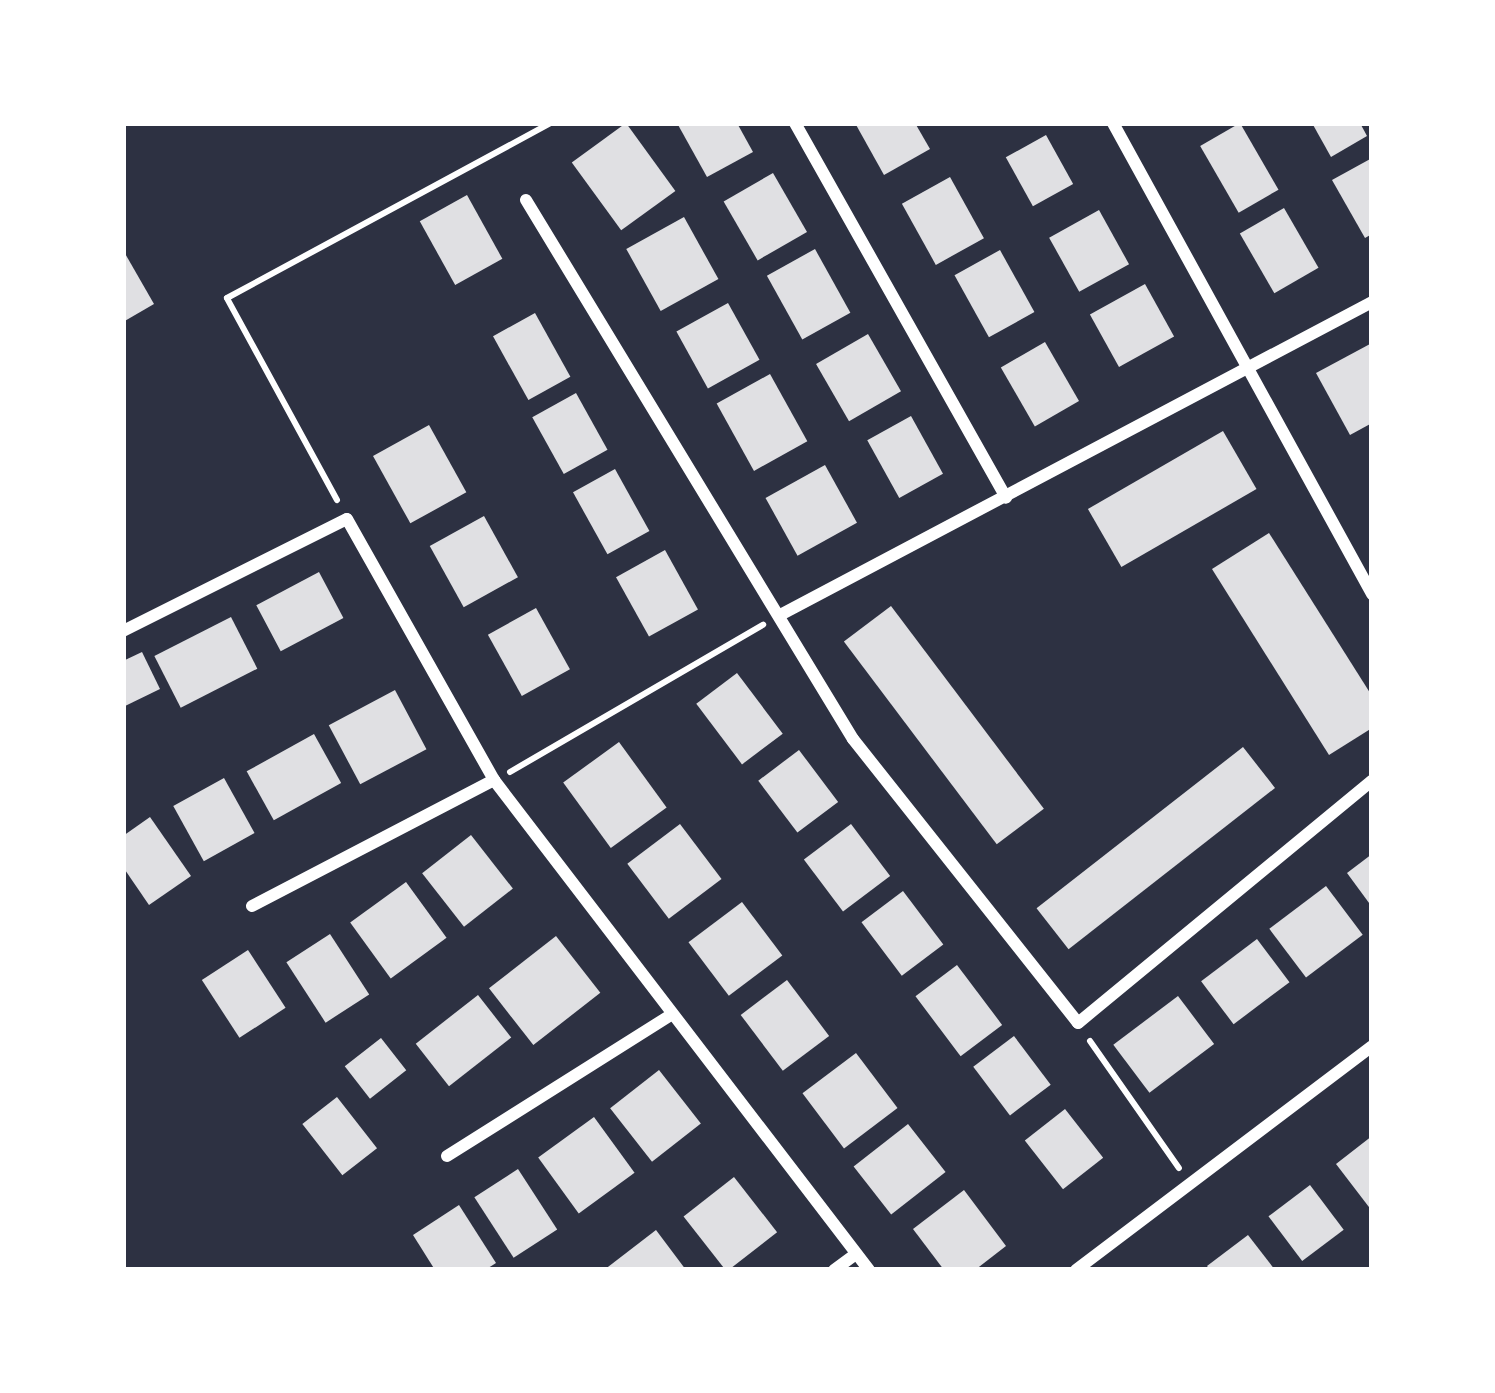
<!DOCTYPE html>
<style>
body{margin:0}
#map{position:relative;width:1495px;height:1393px;overflow:hidden;background:#2d3142;font-family:Barlow,sans-serif}
div>[style]{position:absolute}
[style*='--x']{left:calc(var(--x)*1px);top:calc(var(--y)*1px);width:calc(var(--w)*1px);rotate:calc(var(--a)*1deg)}
.building>*{inset:0;background:#e0e0e3;transform-origin:0 0}
.path>*{height:6px;margin:-3px;padding:0 3px;transform-origin:3px;border-radius:3px;background:#fff}
.minor>*{height:12px;margin:-6px;padding:0 6px;transform-origin:6px;border-radius:6px;background:#fff}
span{translate:-50% -50%;white-space:nowrap;text-align:center;line-height:1.15;-webkit-text-stroke:9px #fff;paint-order:stroke}
.frame{position:absolute;inset:0;border:126px solid #fff;pointer-events:none}
</style>
<div id="map">
<div class="building">
<i style="left:626px;top:123px;width:84px;height:67px;rotate:54deg"></i>
<i style="clip-path:polygon(677px 123px,737px 123px,753px 152px,707px 177px)"></i>
<i style="clip-path:polygon(855px 123px,915px 123px,930px 149px,884px 175px)"></i>
<i style="left:1240px;top:123px;width:77px;height:46px;rotate:60deg"></i>
<i style="clip-path:polygon(1312px 123px,1360px 123px,1367px 136px,1331px 157px)"></i>
<i style="left:1046px;top:135px;width:56px;height:46px;rotate:61deg"></i>
<i style="clip-path:polygon(1372px 158px,1372px 234px,1365px 238px,1332px 180px)"></i>
<i style="left:773px;top:173px;width:68px;height:57px;rotate:60deg"></i>
<i style="left:950px;top:177px;width:70px;height:55px;rotate:61deg"></i>
<i style="left:467px;top:195px;width:73px;height:54px;rotate:61deg"></i>
<i style="left:1284px;top:208px;width:69px;height:51px;rotate:60deg"></i>
<i style="left:1099px;top:210px;width:62px;height:57px;rotate:61deg"></i>
<i style="left:684px;top:217px;width:71px;height:66px;rotate:61deg"></i>
<i style="left:815px;top:249px;width:73px;height:55px;rotate:61deg"></i>
<i style="clip-path:polygon(123px 250px,154px 304px,123px 322px)"></i>
<i style="left:1000px;top:250px;width:71px;height:52px;rotate:61deg"></i>
<i style="left:1145px;top:284px;width:60px;height:63px;rotate:61deg"></i>
<i style="left:728px;top:303px;width:65px;height:59px;rotate:61deg"></i>
<i style="left:535px;top:313px;width:73px;height:48px;rotate:61deg"></i>
<i style="left:868px;top:334px;width:66px;height:60px;rotate:60deg"></i>
<i style="left:1045px;top:342px;width:68px;height:51px;rotate:60deg"></i>
<i style="clip-path:polygon(1370px 344px,1372px 423px,1350px 435px,1316px 373px)"></i>
<i style="left:770px;top:374px;width:77px;height:61px;rotate:61deg"></i>
<i style="left:576px;top:393px;width:65px;height:50px;rotate:61deg"></i>
<i style="left:911px;top:416px;width:66px;height:50px;rotate:61deg"></i>
<i style="left:429px;top:425px;width:77px;height:64px;rotate:61deg"></i>
<i style="left:1223px;top:431px;width:67px;height:156px;rotate:60deg"></i>
<i style="left:825px;top:465px;width:66px;height:68px;rotate:61deg"></i>
<i style="left:615px;top:469px;width:71px;height:48px;rotate:61deg"></i>
<i style="left:484px;top:516px;width:70px;height:62px;rotate:61deg"></i>
<i style="clip-path:polygon(1269px 533px,1372px 696px,1372px 728px,1329px 755px,1212px 569px)"></i>
<i style="left:665px;top:550px;width:68px;height:56px;rotate:61deg"></i>
<i style="left:319px;top:572px;width:52px;height:71px;rotate:62deg"></i>
<i style="left:891px;top:606px;width:254px;height:59px;rotate:53deg"></i>
<i style="left:536px;top:608px;width:70px;height:55px;rotate:61deg"></i>
<i style="left:231px;top:617px;width:58px;height:86px;rotate:63deg"></i>
<i style="clip-path:polygon(142px 652px,160px 689px,123px 707px,123px 661px)"></i>
<i style="left:737px;top:673px;width:76px;height:51px;rotate:53deg"></i>
<i style="left:395px;top:690px;width:67px;height:75px;rotate:62deg"></i>
<i style="left:314px;top:734px;width:56px;height:77px;rotate:61deg"></i>
<i style="left:619px;top:742px;width:81px;height:69px;rotate:54deg"></i>
<i style="left:1243px;top:747px;width:52px;height:262px;rotate:52deg"></i>
<i style="left:799px;top:750px;width:65px;height:51px;rotate:53deg"></i>
<i style="left:224px;top:778px;width:63px;height:58px;rotate:61deg"></i>
<i style="clip-path:polygon(150px 817px,191px 876px,149px 905px,123px 867px,123px 836px)"></i>
<i style="left:680px;top:824px;width:69px;height:66px;rotate:53deg"></i>
<i style="left:851px;top:824px;width:65px;height:59px;rotate:53deg"></i>
<i style="left:471px;top:835px;width:68px;height:62px;rotate:52deg"></i>
<i style="clip-path:polygon(1372px 854px,1372px 907px,1347px 873px)"></i>
<i style="left:406px;top:882px;width:69px;height:69px;rotate:54deg"></i>
<i style="left:1326px;top:886px;width:61px;height:71px;rotate:53deg"></i>
<i style="left:903px;top:891px;width:67px;height:52px;rotate:53deg"></i>
<i style="left:742px;top:902px;width:67px;height:67px;rotate:53deg"></i>
<i style="left:330px;top:934px;width:72px;height:52px;rotate:57deg"></i>
<i style="left:556px;top:936px;width:72px;height:85px;rotate:52deg"></i>
<i style="left:1257px;top:939px;width:54px;height:70px;rotate:53deg"></i>
<i style="left:248px;top:950px;width:69px;height:55px;rotate:57deg"></i>
<i style="left:957px;top:965px;width:75px;height:52px;rotate:53deg"></i>
<i style="left:787px;top:980px;width:70px;height:58px;rotate:53deg"></i>
<i style="left:478px;top:995px;width:54px;height:79px;rotate:52deg"></i>
<i style="left:1178px;top:996px;width:60px;height:81px;rotate:53deg"></i>
<i style="left:1014px;top:1036px;width:61px;height:51px;rotate:53deg"></i>
<i style="left:381px;top:1038px;width:41px;height:46px;rotate:52deg"></i>
<i style="left:856px;top:1053px;width:69px;height:67px;rotate:53deg"></i>
<i style="left:659px;top:1070px;width:68px;height:62px;rotate:52deg"></i>
<i style="left:337px;top:1097px;width:65px;height:44px;rotate:52deg"></i>
<i style="left:1065px;top:1109px;width:62px;height:51px;rotate:52deg"></i>
<i style="left:594px;top:1117px;width:69px;height:69px;rotate:54deg"></i>
<i style="left:908px;top:1124px;width:61px;height:69px;rotate:52deg"></i>
<i style="clip-path:polygon(1372px 1136px,1372px 1211px,1336px 1164px)"></i>
<i style="left:518px;top:1169px;width:72px;height:52px;rotate:57deg"></i>
<i style="left:734px;top:1177px;width:70px;height:64px;rotate:52deg"></i>
<i style="left:1310px;top:1185px;width:56px;height:52px;rotate:53deg"></i>
<i style="clip-path:polygon(964px 1190px,1006px 1246px,975px 1270px,944px 1270px,913px 1229px)"></i>
<i style="clip-path:polygon(459px 1205px,496px 1263px,485px 1270px,435px 1270px,413px 1235px)"></i>
<i style="clip-path:polygon(656px 1230px,686px 1270px,604px 1270px)"></i>
<i style="clip-path:polygon(1248px 1235px,1275px 1270px,1210px 1270px,1207px 1266px)"></i>
</div>
<div class="path">
<i style="--x:337;--y:500;--w:230;--a:-118.6"></i>
<i style="--x:227;--y:298;--w:367;--a:-28.4"></i>
<i style="--x:510;--y:772;--w:293;--a:-30.2"></i>
<i style="--x:1090;--y:1041;--w:155;--a:55"></i>
</div>
<div class="minor">
<i style="--x:795;--y:123;--w:430;--a:60.6"></i>
<i style="--x:1113;--y:123;--w:538;--a:61.19"></i>
<i style="--x:526;--y:200;--w:630;--a:58.76"></i>
<i style="--x:853;--y:739;--w:362;--a:51.6"></i>
<i style="--x:1078;--y:1023;--w:381;--a:-39.5"></i>
<i style="--x:782;--y:614;--w:667;--a:-27.87"></i>
<i style="--x:123;--y:631;--w:250;--a:-26.6"></i>
<i style="--x:347;--y:519;--w:300;--a:60.6"></i>
<i style="--x:494;--y:780;--w:617;--a:52.57"></i>
<i style="--x:252;--y:906;--w:273;--a:-27.5"></i>
<i style="--x:447;--y:1156;--w:265;--a:-32.2"></i>
<i style="--x:834;--y:1270;--w:26;--a:-36"></i>
<i style="--x:1076;--y:1270;--w:371;--a:-37.1"></i>
</div>
<div class="frame"></div>
</div>
